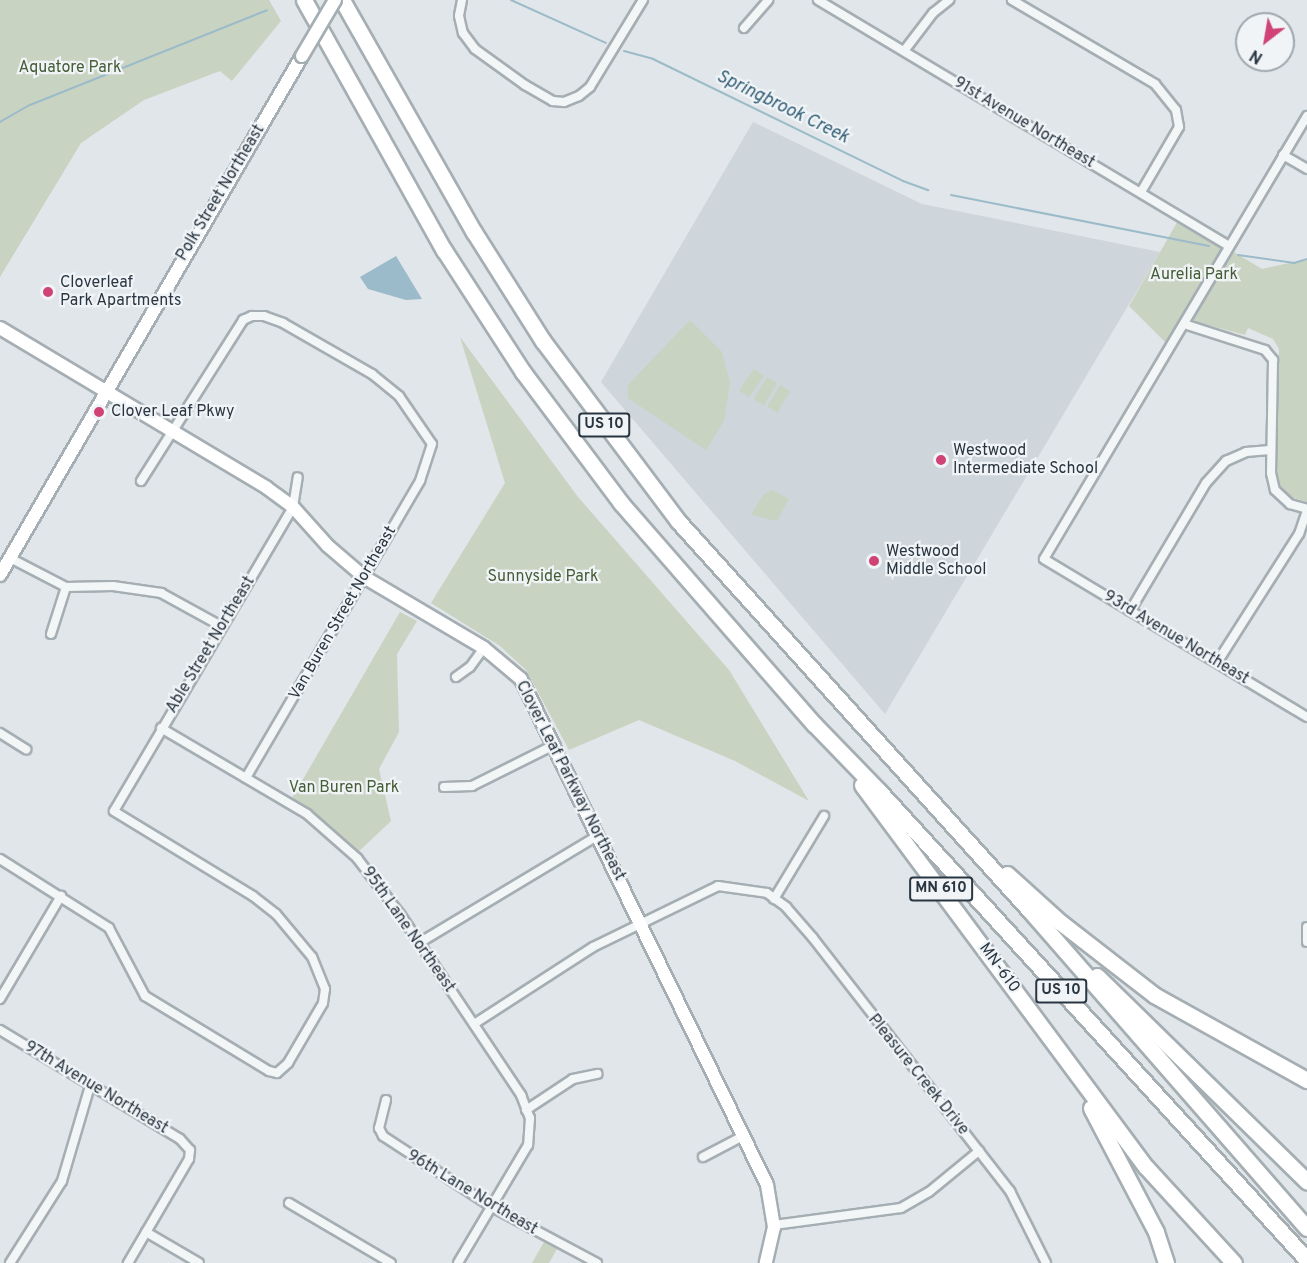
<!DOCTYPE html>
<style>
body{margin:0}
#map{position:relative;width:1307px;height:1263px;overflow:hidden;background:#e0e6e9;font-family:Overpass,sans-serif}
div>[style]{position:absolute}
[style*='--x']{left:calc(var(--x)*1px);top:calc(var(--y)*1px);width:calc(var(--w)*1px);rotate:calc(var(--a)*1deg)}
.built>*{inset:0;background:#ced5db}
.green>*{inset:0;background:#c9d3c1;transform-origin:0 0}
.water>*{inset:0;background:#9bbbca}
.stream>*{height:2px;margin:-1px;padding:0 1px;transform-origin:1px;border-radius:1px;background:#9bbbca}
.roads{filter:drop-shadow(2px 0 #a5aeb3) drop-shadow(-2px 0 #a5aeb3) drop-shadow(0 2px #a5aeb3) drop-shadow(0 -2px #a5aeb3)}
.street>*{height:8px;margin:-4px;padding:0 4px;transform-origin:4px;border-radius:4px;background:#f3f6f7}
.secondary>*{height:12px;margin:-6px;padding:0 6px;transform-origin:6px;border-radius:6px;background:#fff}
.highway>*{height:15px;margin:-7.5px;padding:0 7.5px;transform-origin:7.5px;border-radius:7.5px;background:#fff}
.bridges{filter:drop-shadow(2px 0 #a5aeb3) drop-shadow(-2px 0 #a5aeb3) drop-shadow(0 2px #a5aeb3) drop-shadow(0 -2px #a5aeb3)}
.secondary-bridge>*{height:12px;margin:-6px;padding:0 6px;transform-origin:6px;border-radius:6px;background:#fff}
.dots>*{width:16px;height:16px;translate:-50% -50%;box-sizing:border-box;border:3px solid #f0f4f7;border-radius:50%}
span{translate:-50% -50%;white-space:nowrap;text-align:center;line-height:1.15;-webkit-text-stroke:4.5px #f0f4f7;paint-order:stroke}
.shield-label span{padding:2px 4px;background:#f0f4f7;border:2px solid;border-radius:4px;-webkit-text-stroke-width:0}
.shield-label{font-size:15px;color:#293641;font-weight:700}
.park-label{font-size:16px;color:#455d36}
.street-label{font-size:16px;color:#293641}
.poi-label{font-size:16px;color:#293641}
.left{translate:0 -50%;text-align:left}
.water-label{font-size:18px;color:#325e75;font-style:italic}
.north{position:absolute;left:1235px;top:12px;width:60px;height:60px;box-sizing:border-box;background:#f0f4f7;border:2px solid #a0a8ae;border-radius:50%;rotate:211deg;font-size:16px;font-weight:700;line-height:24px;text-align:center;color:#293641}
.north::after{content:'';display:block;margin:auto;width:21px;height:27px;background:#cf4475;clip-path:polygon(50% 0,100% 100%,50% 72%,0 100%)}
</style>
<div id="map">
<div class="built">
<i style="clip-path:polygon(753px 122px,922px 204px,1160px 252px,885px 714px,601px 382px)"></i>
</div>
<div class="green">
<i style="clip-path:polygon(0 0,269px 0,281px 21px,232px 81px,220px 71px,144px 100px,81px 143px,0 277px)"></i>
<i style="clip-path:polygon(1179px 219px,1262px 269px,1307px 259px,1307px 502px,1291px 497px,1280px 485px,1276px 470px,1279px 349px,1273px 339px,1248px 328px,1245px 335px,1197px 322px,1183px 313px,1166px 343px,1129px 306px)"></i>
<i style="clip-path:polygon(690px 320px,722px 352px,730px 383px,724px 421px,706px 450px,628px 398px,628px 385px)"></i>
<i style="clip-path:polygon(460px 337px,578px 497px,729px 670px,809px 801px,735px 761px,639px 720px,569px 750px,526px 670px,500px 646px,431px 603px,505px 483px)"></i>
<i style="left:754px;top:369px;width:12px;height:26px;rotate:35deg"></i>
<i style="left:767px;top:377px;width:12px;height:26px;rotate:31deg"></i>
<i style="left:780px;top:385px;width:12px;height:25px;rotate:31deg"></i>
<i style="clip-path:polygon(772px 490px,789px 499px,777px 521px,751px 515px,763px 495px)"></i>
<i style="clip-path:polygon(400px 612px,417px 621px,397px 654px,399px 732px,379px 769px,391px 821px,357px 853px,321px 820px,291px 800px)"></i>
<i style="clip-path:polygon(544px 1242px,557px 1249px,549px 1263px,532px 1263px)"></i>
</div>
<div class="water">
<i style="clip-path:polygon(396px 256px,422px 299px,406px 300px,368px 289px,360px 277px)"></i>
</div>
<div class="stream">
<i style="--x:511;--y:0;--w:104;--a:24.4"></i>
<i style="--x:624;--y:51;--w:30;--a:15"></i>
<i style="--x:653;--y:59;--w:278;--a:26"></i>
<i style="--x:903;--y:181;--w:27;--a:20"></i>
<i style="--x:0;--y:122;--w:34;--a:-30"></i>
<i style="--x:30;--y:105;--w:255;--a:-21.8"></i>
<i style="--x:951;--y:195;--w:263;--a:11.2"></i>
<i style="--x:1238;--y:255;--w:57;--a:8.1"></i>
<i style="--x:1294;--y:263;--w:14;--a:-17"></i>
</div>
<div class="roads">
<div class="street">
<i style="--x:462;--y:0;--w:16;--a:101"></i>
<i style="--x:459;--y:16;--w:17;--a:77"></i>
<i style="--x:463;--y:33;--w:20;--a:53"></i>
<i style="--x:475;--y:49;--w:62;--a:35.8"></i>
<i style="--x:525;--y:85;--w:32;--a:30"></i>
<i style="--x:553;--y:101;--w:11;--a:5"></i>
<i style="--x:564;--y:102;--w:16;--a:-22"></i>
<i style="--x:579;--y:96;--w:14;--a:-39"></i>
<i style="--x:590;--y:87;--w:102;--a:-58.7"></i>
<i style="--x:818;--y:0;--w:479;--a:30.9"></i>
<i style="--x:1012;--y:0;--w:166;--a:30.4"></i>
<i style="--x:1155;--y:84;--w:33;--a:51"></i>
<i style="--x:1176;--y:110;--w:17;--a:80"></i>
<i style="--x:1179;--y:127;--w:75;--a:120.3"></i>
<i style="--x:744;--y:28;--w:37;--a:-49"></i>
<i style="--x:904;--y:51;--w:48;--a:-52.7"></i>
<i style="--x:933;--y:13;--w:21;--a:-39"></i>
<i style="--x:1307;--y:116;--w:515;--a:120.7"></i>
<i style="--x:1044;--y:559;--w:307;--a:31"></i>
<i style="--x:1283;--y:155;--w:28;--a:30"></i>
<i style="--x:1184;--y:324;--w:85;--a:17.8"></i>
<i style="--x:1265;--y:350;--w:13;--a:51"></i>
<i style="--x:1273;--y:360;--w:113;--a:91"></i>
<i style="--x:1271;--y:473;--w:17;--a:77"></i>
<i style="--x:1275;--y:490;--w:21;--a:43"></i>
<i style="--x:1290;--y:504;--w:18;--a:16"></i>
<i style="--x:141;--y:481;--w:191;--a:-57.6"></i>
<i style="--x:243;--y:320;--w:10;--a:-24"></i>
<i style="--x:252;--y:316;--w:12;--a:0"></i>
<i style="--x:264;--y:316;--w:20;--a:20"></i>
<i style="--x:283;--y:323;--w:103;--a:29.8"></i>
<i style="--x:372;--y:374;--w:35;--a:39"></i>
<i style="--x:399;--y:396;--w:58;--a:55.5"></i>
<i style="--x:432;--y:444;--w:39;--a:108"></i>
<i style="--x:420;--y:481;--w:344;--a:120.4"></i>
<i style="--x:10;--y:558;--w:63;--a:27.4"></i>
<i style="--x:66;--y:587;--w:47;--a:-1.2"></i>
<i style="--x:113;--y:586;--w:49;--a:8.3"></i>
<i style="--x:161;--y:593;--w:68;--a:28.8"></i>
<i style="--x:1130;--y:611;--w:149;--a:-59.3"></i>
<i style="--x:1206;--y:483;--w:30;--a:-48"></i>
<i style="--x:1226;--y:461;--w:22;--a:-24"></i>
<i style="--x:1246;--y:452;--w:24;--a:-5"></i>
<i style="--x:51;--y:634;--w:49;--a:-72.3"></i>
<i style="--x:1218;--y:661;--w:151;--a:-57.5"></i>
<i style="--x:1299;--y:534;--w:24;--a:-71"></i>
<i style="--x:456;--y:677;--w:17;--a:-36"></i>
<i style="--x:470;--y:667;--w:24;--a:-54"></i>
<i style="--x:161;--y:728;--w:169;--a:30.5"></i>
<i style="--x:307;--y:814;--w:67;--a:41.3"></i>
<i style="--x:357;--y:858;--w:71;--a:52.5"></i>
<i style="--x:400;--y:914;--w:218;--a:56.2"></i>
<i style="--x:521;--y:1095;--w:25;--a:69"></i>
<i style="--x:530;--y:1118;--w:27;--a:94"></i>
<i style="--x:528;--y:1145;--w:137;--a:120.7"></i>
<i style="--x:0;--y:733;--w:31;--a:32"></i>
<i style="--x:444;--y:787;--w:28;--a:-2"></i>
<i style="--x:472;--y:786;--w:92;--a:-26.6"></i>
<i style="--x:0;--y:859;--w:129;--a:32.3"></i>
<i style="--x:109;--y:928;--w:77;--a:62.1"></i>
<i style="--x:145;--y:996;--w:145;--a:31.2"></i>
<i style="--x:269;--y:1071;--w:8;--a:14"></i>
<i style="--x:277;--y:1073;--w:15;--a:-42"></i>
<i style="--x:288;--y:1063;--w:69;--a:-59.7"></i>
<i style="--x:323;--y:1003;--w:14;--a:-82"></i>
<i style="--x:325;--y:989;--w:35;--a:-112"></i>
<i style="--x:312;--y:957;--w:56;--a:-129.9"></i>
<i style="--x:276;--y:914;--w:29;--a:-142"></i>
<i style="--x:253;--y:896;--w:163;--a:-148.6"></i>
<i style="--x:114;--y:811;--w:353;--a:-59.5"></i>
<i style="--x:293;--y:507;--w:30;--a:-81"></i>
<i style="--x:774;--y:899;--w:97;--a:-58.9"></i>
<i style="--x:1307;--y:927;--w:15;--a:90"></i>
<i style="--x:419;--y:943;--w:210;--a:-31"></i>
<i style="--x:0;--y:999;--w:120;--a:-59.4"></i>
<i style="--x:474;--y:1024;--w:142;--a:-32.9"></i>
<i style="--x:593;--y:947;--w:139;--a:-26"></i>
<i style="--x:718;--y:886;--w:49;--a:8.1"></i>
<i style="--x:767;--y:893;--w:24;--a:36"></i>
<i style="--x:786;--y:907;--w:41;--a:48.9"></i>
<i style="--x:813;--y:938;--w:321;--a:52.1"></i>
<i style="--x:1010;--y:1191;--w:80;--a:63.4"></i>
<i style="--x:0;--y:1030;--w:210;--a:31.2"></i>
<i style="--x:180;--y:1139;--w:15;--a:48"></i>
<i style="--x:190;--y:1150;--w:9;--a:96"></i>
<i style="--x:189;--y:1159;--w:121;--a:120.4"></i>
<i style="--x:386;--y:1100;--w:29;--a:104"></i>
<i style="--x:379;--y:1128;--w:9;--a:63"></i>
<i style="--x:383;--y:1136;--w:130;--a:33.1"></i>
<i style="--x:492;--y:1207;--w:119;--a:28.1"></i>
<i style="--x:526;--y:1110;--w:56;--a:-33.4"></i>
<i style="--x:573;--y:1079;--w:25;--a:-12"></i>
<i style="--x:703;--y:1157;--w:45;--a:-27.7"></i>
<i style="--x:289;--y:1203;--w:118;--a:30.5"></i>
<i style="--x:774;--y:1225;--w:128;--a:-7.6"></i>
<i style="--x:901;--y:1208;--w:32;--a:-30"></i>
<i style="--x:929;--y:1192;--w:65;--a:-39.4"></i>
<i style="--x:146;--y:1232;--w:61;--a:30.3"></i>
<i style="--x:10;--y:1263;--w:97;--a:-57.6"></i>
<i style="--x:62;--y:1181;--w:99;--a:-73.6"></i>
</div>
<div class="secondary">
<i style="--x:0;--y:328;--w:311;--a:30.9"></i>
<i style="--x:267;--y:488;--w:32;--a:36"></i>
<i style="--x:293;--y:507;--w:52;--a:48.1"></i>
<i style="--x:328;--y:546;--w:48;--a:40.7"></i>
<i style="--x:364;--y:577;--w:139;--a:30.6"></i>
<i style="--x:484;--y:648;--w:48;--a:40"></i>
<i style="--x:521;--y:679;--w:563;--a:64.07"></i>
<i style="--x:767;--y:1185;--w:43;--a:80.5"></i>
<i style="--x:774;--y:1227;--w:37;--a:103"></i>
<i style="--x:0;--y:575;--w:600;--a:-59.81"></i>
</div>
<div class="highway">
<i style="--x:304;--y:0;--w:287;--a:60.8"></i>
<i style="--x:444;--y:250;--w:145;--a:57.1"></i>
<i style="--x:523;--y:372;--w:164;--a:53.2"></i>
<i style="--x:621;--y:503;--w:293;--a:48.9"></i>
<i style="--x:814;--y:724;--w:92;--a:45.9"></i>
<i style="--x:878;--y:790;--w:636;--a:47.61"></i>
<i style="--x:342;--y:0;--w:267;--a:60.4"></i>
<i style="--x:474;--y:232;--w:129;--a:57.7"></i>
<i style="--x:543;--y:341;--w:225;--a:53.1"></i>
<i style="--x:678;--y:521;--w:528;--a:47.92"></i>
<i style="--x:1032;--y:913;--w:418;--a:48.9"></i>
<i style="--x:862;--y:785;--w:476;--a:53.4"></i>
<i style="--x:1146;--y:1167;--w:130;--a:47.5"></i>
<i style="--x:1007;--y:874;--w:72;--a:42.2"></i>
<i style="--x:1060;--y:922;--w:119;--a:37.8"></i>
<i style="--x:1154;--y:995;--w:175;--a:29.1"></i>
<i style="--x:1097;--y:976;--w:294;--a:44.4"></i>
<i style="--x:1091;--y:1108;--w:140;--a:62.3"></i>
<i style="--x:1156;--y:1232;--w:33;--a:72"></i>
</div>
</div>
<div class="bridges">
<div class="secondary-bridge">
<i style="--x:302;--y:56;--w:65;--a:-59.5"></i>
</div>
</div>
<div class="dots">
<i style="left:48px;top:292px;background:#cf4475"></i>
<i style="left:99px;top:412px;background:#cf4475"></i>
<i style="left:941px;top:460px;background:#cf4475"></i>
<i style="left:874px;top:561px;background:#cf4475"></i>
</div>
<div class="shield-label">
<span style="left:604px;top:425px">US 10</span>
<span style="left:941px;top:889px">MN 610</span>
<span style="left:1061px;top:991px">US 10</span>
</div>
<div class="park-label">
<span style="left:70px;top:68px">Aquatore Park</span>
<span style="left:1194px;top:275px">Aurelia Park</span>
<span style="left:543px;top:577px">Sunnyside Park</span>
<span style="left:344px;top:788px">Van Buren Park</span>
</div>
<div class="street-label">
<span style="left:1024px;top:123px;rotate:31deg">91st Avenue Northeast</span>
<span style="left:221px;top:193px;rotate:-59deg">Polk Street Northeast</span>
<span style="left:343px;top:613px;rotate:-60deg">Van Buren Street Northeast</span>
<span style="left:1176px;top:638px;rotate:31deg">93rd Avenue Northeast</span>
<span style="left:211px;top:645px;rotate:-59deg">Able Street Northeast</span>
<span style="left:570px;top:781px;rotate:63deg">Clover Leaf Parkway Northeast</span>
<span style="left:408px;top:930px;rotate:55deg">95th Lane Northeast</span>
<span style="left:999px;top:968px;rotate:54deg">MN-610</span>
<span style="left:918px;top:1075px;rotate:51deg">Pleasure Creek Drive</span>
<span style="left:96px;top:1088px;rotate:31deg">97th Avenue Northeast</span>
<span style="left:472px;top:1193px;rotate:31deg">96th Lane Northeast</span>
</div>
<div class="poi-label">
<span class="left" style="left:60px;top:292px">Cloverleaf<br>Park Apartments</span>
<span class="left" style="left:111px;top:412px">Clover Leaf Pkwy</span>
<span class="left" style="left:953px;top:460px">Westwood<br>Intermediate School</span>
<span class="left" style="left:886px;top:561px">Westwood<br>Middle School</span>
</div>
<div class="water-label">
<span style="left:782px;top:108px;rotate:26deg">Springbrook Creek</span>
</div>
<div class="north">N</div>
</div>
